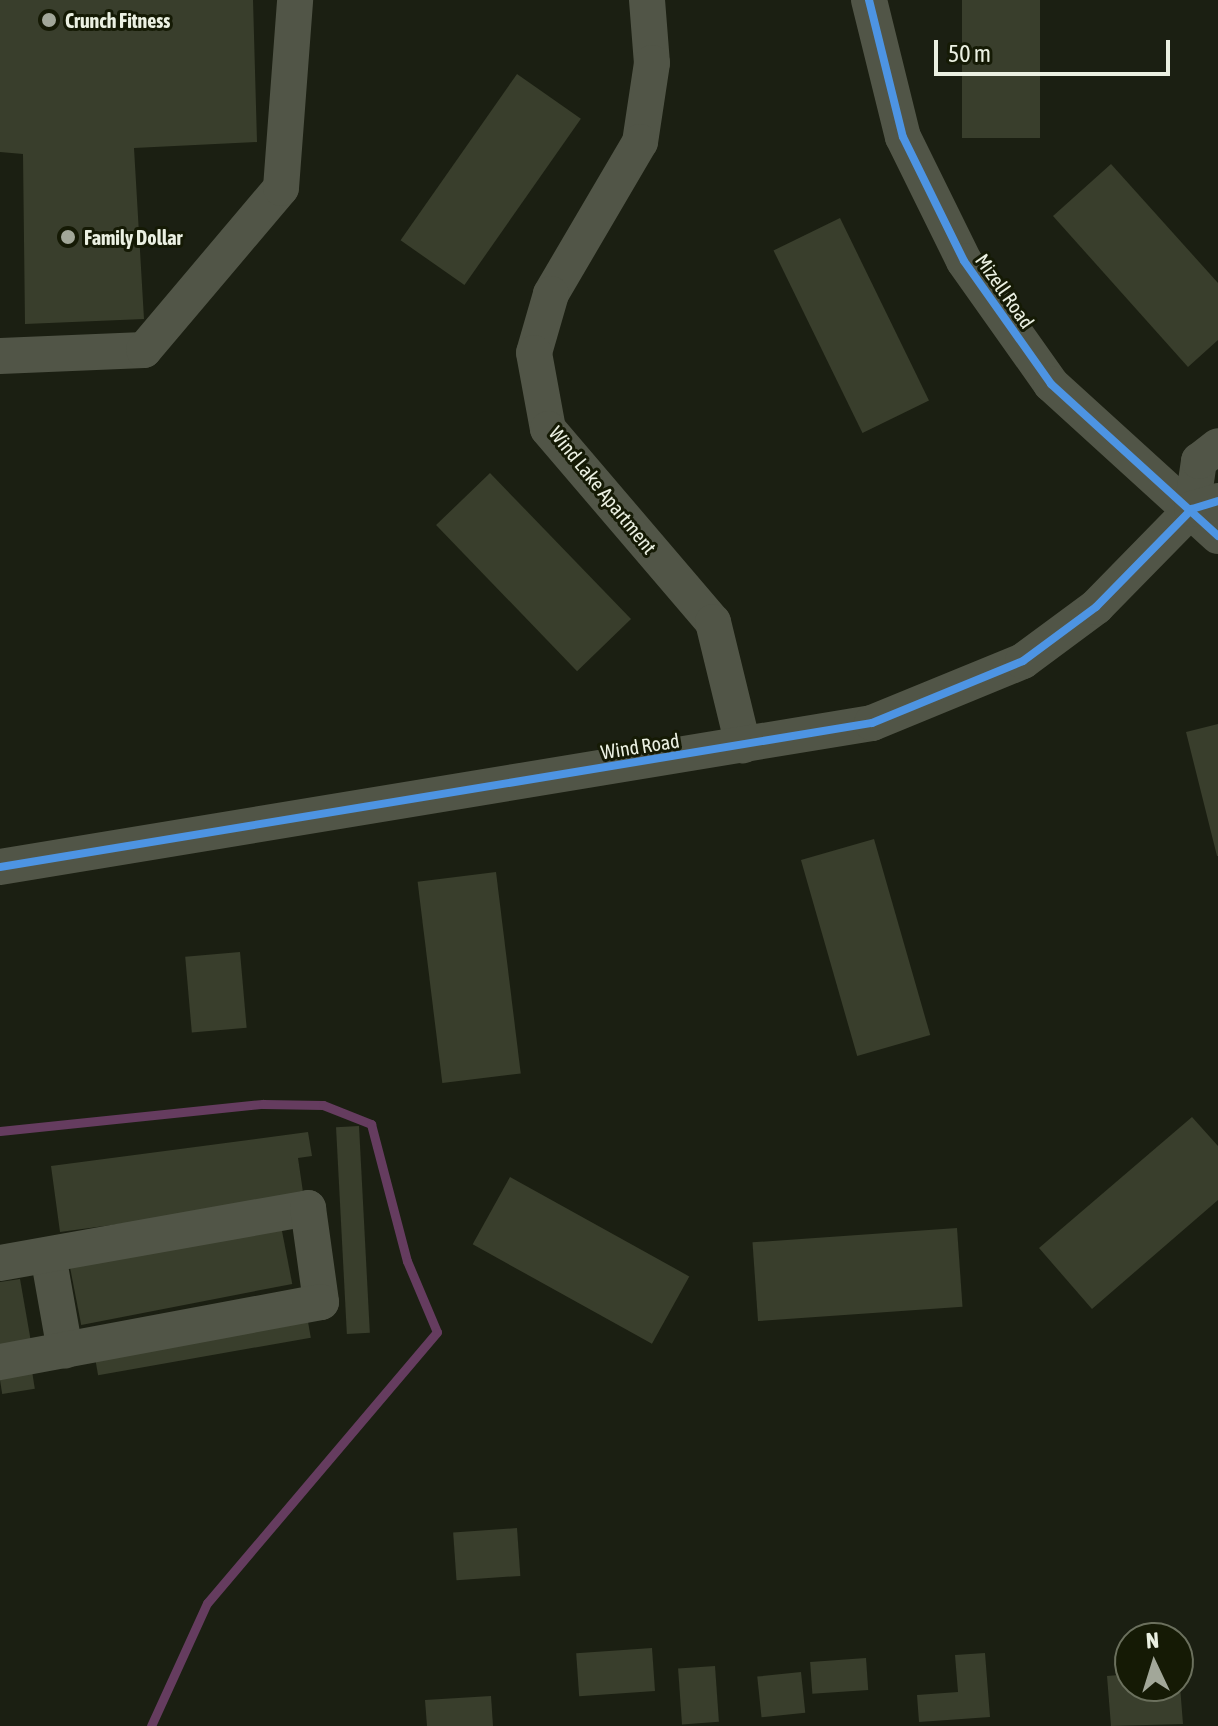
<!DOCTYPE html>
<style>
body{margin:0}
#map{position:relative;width:1218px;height:1726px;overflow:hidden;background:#1b1f12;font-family:"Asap Condensed",sans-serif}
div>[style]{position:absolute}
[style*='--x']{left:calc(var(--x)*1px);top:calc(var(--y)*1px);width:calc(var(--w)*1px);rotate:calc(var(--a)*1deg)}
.stream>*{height:9px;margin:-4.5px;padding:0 4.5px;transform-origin:4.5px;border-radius:4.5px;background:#653c5f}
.building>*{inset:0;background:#393e2c;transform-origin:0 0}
.minor>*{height:36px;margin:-18px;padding:0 18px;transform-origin:18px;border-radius:18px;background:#515547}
.cycleway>*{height:8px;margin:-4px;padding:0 4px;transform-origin:4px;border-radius:4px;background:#4d94e3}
.dots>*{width:22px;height:22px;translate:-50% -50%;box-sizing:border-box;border:4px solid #151a05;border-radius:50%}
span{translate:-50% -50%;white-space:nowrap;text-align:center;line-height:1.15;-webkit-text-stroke:6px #151a05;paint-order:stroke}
.poi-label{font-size:20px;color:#ebf0e2;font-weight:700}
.left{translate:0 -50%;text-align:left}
.street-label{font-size:20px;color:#ebf0e2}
.north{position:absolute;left:1114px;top:1622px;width:80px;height:80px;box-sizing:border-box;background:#151a05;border:2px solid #6b705d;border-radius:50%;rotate:356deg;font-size:22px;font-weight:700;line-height:32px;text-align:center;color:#ebf0e2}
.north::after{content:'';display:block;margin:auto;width:28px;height:36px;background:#a2a799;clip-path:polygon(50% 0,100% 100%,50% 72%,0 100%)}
.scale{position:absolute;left:934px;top:40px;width:236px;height:36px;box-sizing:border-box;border:4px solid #ebf0e2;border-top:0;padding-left:10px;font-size:24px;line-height:28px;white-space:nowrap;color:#ebf0e2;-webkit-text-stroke:6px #151a05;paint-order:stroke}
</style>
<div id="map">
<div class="stream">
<i style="--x:0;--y:1131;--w:264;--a:-5.9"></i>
<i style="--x:263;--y:1104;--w:60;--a:1"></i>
<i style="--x:323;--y:1105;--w:52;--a:21.6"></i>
<i style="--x:371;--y:1124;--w:142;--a:75.3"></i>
<i style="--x:407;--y:1261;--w:77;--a:67.1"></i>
<i style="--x:437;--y:1332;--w:355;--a:130.3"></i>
<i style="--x:207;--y:1603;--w:135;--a:114.5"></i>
</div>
<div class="building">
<i style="clip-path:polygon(0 0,253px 0,257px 142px,134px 148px,144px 319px,25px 324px,23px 154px,0 152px)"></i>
<i style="left:962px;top:0;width:78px;height:138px"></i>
<i style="left:517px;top:74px;width:78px;height:203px;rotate:35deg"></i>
<i style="clip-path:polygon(1111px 164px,1218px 283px,1218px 340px,1188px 367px,1053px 216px)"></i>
<i style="left:840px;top:218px;width:203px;height:74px;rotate:64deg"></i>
<i style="left:490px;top:473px;width:203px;height:75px;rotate:46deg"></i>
<i style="clip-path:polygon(1218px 724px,1218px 856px,1217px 856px,1186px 732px)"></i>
<i style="left:874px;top:839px;width:204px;height:76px;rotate:74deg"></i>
<i style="left:496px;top:872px;width:203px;height:79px;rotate:83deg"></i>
<i style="left:240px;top:952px;width:76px;height:55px;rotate:85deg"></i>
<i style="clip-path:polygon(1192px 1117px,1218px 1146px,1218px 1200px,1092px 1309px,1039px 1248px)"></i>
<i style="left:359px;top:1126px;width:207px;height:23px;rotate:87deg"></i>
<i style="clip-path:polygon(308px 1132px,312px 1156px,298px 1158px,304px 1199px,60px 1232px,51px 1166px)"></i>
<i style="left:510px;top:1177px;width:205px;height:77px;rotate:29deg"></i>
<i style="left:281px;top:1226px;width:59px;height:215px;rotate:79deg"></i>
<i style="left:957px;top:1228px;width:79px;height:205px;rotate:86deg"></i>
<i style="clip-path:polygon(20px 1279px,31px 1342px,0 1348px,0 1282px)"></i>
<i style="left:307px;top:1316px;width:22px;height:216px;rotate:80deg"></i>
<i style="left:32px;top:1371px;width:18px;height:33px;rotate:81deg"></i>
<i style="left:517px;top:1528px;width:48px;height:64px;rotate:86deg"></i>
<i style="left:652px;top:1648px;width:43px;height:76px;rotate:86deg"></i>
<i style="clip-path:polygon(985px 1653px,990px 1717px,919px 1722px,917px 1695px,958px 1692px,955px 1655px)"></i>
<i style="left:866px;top:1658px;width:32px;height:56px;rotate:86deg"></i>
<i style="left:715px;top:1666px;width:56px;height:37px;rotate:86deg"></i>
<i style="left:801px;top:1672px;width:41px;height:44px;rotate:84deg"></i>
<i style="clip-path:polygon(1130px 1674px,1130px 1686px,1180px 1686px,1183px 1724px,1111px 1726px,1107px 1676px)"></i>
<i style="clip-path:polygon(491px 1696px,493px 1726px,427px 1726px,425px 1700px)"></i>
</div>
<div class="minor">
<i style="--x:647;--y:0;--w:63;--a:85.5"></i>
<i style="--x:652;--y:63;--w:80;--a:98.6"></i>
<i style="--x:640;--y:142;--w:176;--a:120.4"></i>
<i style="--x:551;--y:294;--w:61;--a:106.1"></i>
<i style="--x:534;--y:353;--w:77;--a:79.6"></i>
<i style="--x:548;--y:429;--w:254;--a:49.5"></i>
<i style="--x:713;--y:622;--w:127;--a:76.3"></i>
<i style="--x:869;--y:0;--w:141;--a:76.1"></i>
<i style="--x:903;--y:137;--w:138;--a:63.8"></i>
<i style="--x:964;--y:261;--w:151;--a:54.7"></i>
<i style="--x:1051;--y:384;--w:226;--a:42.3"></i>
<i style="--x:0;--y:356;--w:144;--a:-2.4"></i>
<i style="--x:144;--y:350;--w:212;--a:-49.8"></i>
<i style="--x:281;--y:188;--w:189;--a:-85.7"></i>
<i style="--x:1192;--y:509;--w:49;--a:-81.7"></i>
<i style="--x:1199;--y:461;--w:24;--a:-38"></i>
<i style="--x:0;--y:867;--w:884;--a:-9.38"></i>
<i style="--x:872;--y:723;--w:163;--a:-22.3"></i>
<i style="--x:1023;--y:661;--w:91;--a:-36.5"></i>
<i style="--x:1096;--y:607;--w:137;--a:-45.6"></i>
<i style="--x:1192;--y:509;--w:27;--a:-17"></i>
<i style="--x:48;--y:1255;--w:97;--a:79.9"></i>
<i style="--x:0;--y:1263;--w:313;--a:-10.1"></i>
<i style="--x:308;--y:1208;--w:95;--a:82.1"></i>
<i style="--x:321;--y:1302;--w:327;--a:169.4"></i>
</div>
<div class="cycleway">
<i style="--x:869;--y:0;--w:141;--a:76.1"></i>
<i style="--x:903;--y:137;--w:138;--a:63.8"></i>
<i style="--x:964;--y:261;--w:151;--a:54.7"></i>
<i style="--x:1051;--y:384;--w:226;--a:42.3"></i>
<i style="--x:0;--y:867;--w:884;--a:-9.38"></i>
<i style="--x:872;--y:723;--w:163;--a:-22.3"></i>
<i style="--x:1023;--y:661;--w:91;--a:-36.5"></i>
<i style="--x:1096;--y:607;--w:137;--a:-45.6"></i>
<i style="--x:1192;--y:509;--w:27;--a:-17"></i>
</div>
<div class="dots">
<i style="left:49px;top:20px;background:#a2a799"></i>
<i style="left:68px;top:237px;background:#a2a799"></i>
</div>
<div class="poi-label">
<span class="left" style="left:65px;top:20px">Crunch Fitness</span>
<span class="left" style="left:84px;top:237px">Family Dollar</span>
</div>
<div class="street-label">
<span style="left:1005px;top:291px;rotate:55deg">Mizell Road</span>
<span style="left:603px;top:490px;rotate:51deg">Wind Lake Apartment</span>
<span style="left:640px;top:746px;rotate:-9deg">Wind Road</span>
</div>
<div class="north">N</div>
<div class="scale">50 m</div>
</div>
